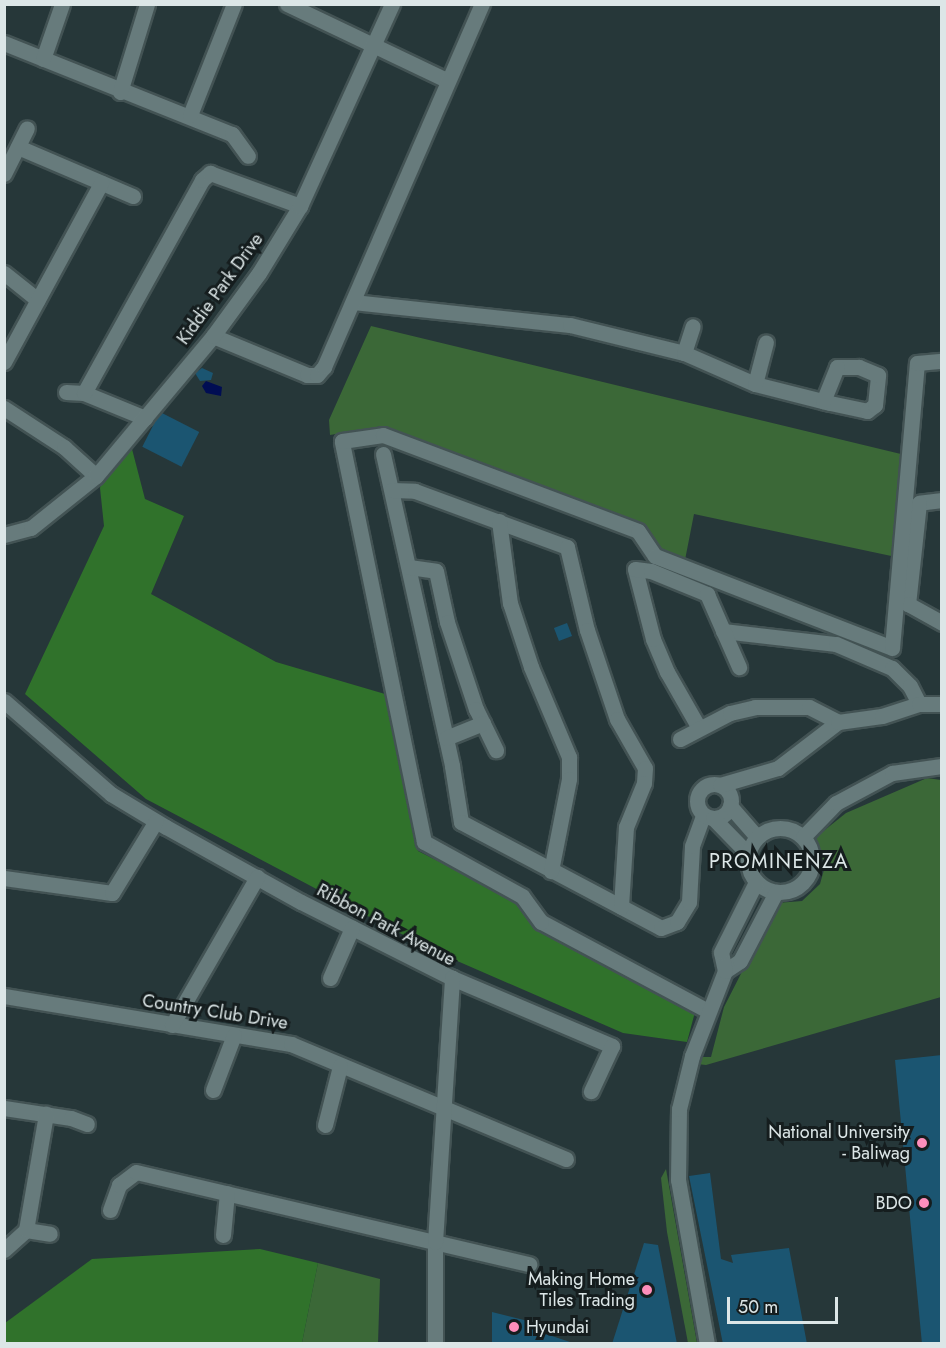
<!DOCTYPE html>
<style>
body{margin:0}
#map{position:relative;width:946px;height:1348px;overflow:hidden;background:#263739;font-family:Jost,sans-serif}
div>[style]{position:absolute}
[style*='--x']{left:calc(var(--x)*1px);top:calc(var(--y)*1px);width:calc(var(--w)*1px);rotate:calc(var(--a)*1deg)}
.green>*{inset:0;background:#3b6837}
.forest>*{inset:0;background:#30722b}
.water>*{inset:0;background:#000d53}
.building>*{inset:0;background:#1b5571;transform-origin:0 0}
.roads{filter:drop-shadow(2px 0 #435354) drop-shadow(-2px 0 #435354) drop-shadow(0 2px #435354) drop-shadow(0 -2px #435354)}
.street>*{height:15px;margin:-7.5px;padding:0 7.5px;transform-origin:7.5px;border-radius:7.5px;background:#677b7c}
.street>.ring{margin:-7.5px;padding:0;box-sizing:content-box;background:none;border:15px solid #677b7c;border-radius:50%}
.dots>*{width:16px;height:16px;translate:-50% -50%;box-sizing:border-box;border:3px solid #151d1e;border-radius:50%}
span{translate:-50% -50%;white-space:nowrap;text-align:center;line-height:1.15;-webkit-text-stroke:6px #151d1e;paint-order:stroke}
.street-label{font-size:18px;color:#dce6e7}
.poi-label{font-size:18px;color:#dce6e7}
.right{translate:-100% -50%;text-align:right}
.left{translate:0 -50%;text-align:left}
.neighbourhood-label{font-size:20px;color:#dce6e7;letter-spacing:1.5px}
.frame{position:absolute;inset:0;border:6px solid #dce6e7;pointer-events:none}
.scale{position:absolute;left:727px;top:1297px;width:111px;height:27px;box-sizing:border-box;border:3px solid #dce6e7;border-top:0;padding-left:8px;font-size:18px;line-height:21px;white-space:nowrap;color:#dce6e7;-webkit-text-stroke:4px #151d1e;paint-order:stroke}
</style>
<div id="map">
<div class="green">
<i style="clip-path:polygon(371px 326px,905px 455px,896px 557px,694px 514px,685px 560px,662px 551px,641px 524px,424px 446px,383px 426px,330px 435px,329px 420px)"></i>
<i style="clip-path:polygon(927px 778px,941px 780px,941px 997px,706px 1065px,697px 1064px,699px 1057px,711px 1057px,724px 1007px,777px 903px,802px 901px,820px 884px,825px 866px,816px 837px,846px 813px)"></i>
<i style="clip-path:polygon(666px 1169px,697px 1343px,688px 1343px,667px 1232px,661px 1178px)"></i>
<i style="clip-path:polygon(318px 1263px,380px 1279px,378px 1343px,302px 1343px)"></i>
</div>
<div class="forest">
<i style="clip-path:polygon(132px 449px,145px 499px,184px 516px,151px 594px,276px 662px,385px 694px,418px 851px,518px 901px,541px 932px,695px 1012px,687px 1042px,623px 1033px,432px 950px,146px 799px,25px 694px,104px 526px,100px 488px,104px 473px)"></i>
<i style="clip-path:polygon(260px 1249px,318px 1263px,302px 1343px,5px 1343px,5px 1323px,92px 1259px)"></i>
</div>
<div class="water">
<i style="clip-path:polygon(206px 381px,222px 387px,221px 396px,206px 393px,202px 386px)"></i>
</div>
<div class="building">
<i style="clip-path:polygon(202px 368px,213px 373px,211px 380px,200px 381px,195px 373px)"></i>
<i style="left:160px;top:412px;width:44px;height:39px;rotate:27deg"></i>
<i style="left:567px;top:623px;width:14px;height:14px;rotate:69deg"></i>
<i style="clip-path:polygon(942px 1055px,942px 1344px,922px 1344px,895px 1060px)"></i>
<i style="clip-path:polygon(710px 1173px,721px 1259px,733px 1263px,731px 1255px,789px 1248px,807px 1344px,723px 1344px,689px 1176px)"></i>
<i style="clip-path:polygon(644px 1243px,658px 1245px,677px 1344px,612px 1344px)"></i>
<i style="clip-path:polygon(492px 1312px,536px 1323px,534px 1330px,576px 1344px,492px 1344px)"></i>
</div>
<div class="roads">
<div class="street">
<i style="--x:287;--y:4;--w:176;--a:25.5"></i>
<i style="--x:4;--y:43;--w:245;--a:21.8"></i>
<i style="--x:232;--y:134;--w:27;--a:54"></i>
<i style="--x:43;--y:59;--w:58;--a:-70.9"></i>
<i style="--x:120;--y:92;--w:92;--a:-72.9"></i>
<i style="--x:190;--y:115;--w:119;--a:-68.4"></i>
<i style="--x:18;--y:147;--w:125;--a:23.1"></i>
<i style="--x:4;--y:174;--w:51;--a:-63.4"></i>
<i style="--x:4;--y:273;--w:43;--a:38.5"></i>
<i style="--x:353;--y:302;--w:218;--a:6.1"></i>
<i style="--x:570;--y:325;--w:117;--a:13.8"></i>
<i style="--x:684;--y:353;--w:77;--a:23.6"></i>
<i style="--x:755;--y:384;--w:77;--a:14.2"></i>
<i style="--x:830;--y:403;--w:38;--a:12"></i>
<i style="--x:867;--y:411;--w:10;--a:-37"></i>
<i style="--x:875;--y:405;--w:30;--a:-84"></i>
<i style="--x:878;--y:375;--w:21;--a:-157"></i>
<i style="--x:859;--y:367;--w:22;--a:180"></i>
<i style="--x:837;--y:367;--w:37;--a:112"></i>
<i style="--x:213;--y:336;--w:102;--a:22.5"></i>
<i style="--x:307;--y:375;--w:10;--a:0"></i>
<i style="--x:317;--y:375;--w:11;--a:-49"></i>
<i style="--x:324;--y:367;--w:396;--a:-66.5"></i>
<i style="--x:684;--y:353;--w:28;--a:-72"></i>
<i style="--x:4;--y:362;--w:204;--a:-61.5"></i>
<i style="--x:755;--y:384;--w:43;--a:-75.3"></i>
<i style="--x:66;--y:392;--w:18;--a:3"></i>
<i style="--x:84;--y:393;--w:66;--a:22.3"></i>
<i style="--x:84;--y:393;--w:244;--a:-61"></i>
<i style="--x:202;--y:180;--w:11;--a:-41"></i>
<i style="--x:210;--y:173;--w:96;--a:20.1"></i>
<i style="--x:4;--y:408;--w:72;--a:33"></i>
<i style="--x:64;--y:447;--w:43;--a:42.2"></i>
<i style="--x:383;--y:454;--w:320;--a:77.5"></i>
<i style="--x:452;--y:766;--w:57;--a:80.9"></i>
<i style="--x:461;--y:822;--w:226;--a:27.9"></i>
<i style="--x:661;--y:928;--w:17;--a:-21"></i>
<i style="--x:677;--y:922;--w:23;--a:-59"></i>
<i style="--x:689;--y:902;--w:56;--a:-86.9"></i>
<i style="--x:692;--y:846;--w:33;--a:-70"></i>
<i style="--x:392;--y:490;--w:23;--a:2"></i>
<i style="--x:415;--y:491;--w:162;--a:20.2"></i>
<i style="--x:567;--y:547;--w:85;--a:76.5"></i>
<i style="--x:587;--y:630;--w:94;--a:71.4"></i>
<i style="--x:617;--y:719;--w:56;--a:60.3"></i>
<i style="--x:645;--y:768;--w:15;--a:94"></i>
<i style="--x:644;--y:783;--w:48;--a:112.2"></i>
<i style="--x:626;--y:827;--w:80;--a:93.6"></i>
<i style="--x:942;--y:500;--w:23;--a:173"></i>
<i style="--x:919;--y:503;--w:102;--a:96.2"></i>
<i style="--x:908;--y:604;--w:39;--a:29"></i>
<i style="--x:499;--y:521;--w:83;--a:82.4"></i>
<i style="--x:510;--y:603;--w:67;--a:71.8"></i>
<i style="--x:531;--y:667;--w:98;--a:67.1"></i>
<i style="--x:569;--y:757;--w:22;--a:90"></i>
<i style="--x:569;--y:779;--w:94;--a:101.1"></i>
<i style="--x:4;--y:535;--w:28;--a:-15"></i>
<i style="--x:31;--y:528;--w:83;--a:-38.7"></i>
<i style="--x:96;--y:476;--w:182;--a:-50.1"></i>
<i style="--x:213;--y:336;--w:78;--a:-53.9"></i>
<i style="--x:259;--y:273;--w:79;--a:-58.5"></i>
<i style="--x:300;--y:206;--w:222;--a:-65.5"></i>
<i style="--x:409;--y:567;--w:27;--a:8"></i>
<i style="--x:436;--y:571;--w:52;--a:77.8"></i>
<i style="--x:447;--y:622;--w:92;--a:71.6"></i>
<i style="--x:476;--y:709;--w:46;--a:64"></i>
<i style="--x:723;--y:631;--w:114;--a:6.6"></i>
<i style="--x:836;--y:644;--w:61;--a:23.2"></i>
<i style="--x:892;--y:668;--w:25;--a:45"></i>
<i style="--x:910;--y:686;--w:20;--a:63"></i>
<i style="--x:4;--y:701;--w:142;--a:41"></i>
<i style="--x:111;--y:794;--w:64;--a:31"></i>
<i style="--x:166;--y:827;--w:154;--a:29.1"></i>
<i style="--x:301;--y:902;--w:169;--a:26.7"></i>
<i style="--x:452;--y:978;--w:174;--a:23"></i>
<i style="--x:612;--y:1046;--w:50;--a:115"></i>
<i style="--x:699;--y:728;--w:64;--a:-119.7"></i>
<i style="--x:667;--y:672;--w:36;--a:-113"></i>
<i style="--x:653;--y:639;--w:72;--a:-104.4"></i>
<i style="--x:635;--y:569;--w:16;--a:7"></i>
<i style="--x:651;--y:571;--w:61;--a:22.3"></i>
<i style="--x:707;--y:594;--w:80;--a:66.3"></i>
<i style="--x:446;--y:738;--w:40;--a:-22"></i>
<i style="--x:680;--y:739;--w:56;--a:-27.5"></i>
<i style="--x:730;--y:713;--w:26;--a:-13"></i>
<i style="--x:755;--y:707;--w:54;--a:0"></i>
<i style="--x:809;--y:707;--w:33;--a:27"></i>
<i class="ring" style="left:697px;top:784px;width:19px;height:19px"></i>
<i style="--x:720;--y:785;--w:60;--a:-16.3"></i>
<i style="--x:778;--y:768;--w:76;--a:-37.5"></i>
<i style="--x:838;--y:722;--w:44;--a:-7.8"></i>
<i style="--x:882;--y:716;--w:39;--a:-18"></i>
<i style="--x:919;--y:704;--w:23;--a:0"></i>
<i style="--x:730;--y:806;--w:41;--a:48.9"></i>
<i style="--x:713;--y:818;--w:50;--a:45.8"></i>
<i class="ring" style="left:748px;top:828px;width:49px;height:49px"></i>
<i style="--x:803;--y:837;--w:47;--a:-45.9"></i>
<i style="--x:836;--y:803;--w:64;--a:-28.2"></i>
<i style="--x:892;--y:773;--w:50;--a:-8"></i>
<i style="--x:4;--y:878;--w:109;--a:7.9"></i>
<i style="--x:112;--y:893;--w:84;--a:-58.6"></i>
<i style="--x:725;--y:971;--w:18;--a:-34"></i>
<i style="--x:740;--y:961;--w:78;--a:-62.4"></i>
<i style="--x:330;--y:978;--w:55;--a:-66.3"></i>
<i style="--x:4;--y:996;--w:291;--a:9.5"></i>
<i style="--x:291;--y:1044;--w:298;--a:22.7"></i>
<i style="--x:708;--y:1011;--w:189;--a:-151.9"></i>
<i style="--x:541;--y:922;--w:32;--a:-126"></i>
<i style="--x:522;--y:896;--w:112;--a:-151.1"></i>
<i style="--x:424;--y:842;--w:409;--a:-101.6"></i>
<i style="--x:342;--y:441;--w:41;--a:-8.3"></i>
<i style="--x:383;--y:435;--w:272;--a:20.6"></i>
<i style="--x:638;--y:531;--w:30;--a:56"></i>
<i style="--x:655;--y:556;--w:254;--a:21.2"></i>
<i style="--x:892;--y:648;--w:286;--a:-85"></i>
<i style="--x:917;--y:363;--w:25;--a:-5"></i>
<i style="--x:172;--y:1025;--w:171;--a:-60.1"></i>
<i style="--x:213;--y:1090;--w:59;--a:-69.1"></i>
<i style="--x:4;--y:1108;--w:68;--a:8.5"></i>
<i style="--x:71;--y:1118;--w:17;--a:21"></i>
<i style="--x:325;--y:1125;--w:61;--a:-75.7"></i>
<i style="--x:110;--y:1210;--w:27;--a:-70"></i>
<i style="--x:119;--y:1185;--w:21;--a:-37"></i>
<i style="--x:136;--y:1172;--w:404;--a:13.2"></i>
<i style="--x:26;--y:1230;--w:24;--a:9"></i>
<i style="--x:223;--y:1235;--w:42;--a:-84.6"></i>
<i style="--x:4;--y:1250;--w:30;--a:-42"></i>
<i style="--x:26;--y:1230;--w:118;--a:-80.2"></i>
<i style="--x:435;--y:1344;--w:102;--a:-90"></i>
<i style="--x:435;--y:1242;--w:265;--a:-86.3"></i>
<i style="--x:707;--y:1344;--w:167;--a:-100"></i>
<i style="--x:678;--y:1180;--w:71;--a:-89.2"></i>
<i style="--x:679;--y:1109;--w:55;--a:-76.2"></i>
<i style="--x:692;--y:1056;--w:91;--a:-68.8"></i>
<i style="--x:725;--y:971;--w:19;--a:-102"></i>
<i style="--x:721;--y:952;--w:78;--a:-63.4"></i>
</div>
</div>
<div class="dots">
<i style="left:922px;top:1143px;background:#fe8ebb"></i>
<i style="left:924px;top:1203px;background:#fe8ebb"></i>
<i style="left:647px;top:1290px;background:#fe8ebb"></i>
<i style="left:514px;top:1327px;background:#fe8ebb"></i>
</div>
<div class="street-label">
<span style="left:220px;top:289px;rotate:-54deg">Kiddie Park Drive</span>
<span style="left:386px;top:925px;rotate:28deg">Ribbon Park Avenue</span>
<span style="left:215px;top:1012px;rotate:9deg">Country Club Drive</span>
</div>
<div class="poi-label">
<span class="right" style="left:910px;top:1143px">National University<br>- Baliwag</span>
<span class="right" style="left:912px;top:1203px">BDO</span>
<span class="right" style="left:635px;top:1290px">Making Home<br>Tiles Trading</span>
<span class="left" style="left:526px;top:1327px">Hyundai</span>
</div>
<div class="neighbourhood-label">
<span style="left:779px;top:861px">PROMINENZA</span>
</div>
<div class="frame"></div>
<div class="scale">50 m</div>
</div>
